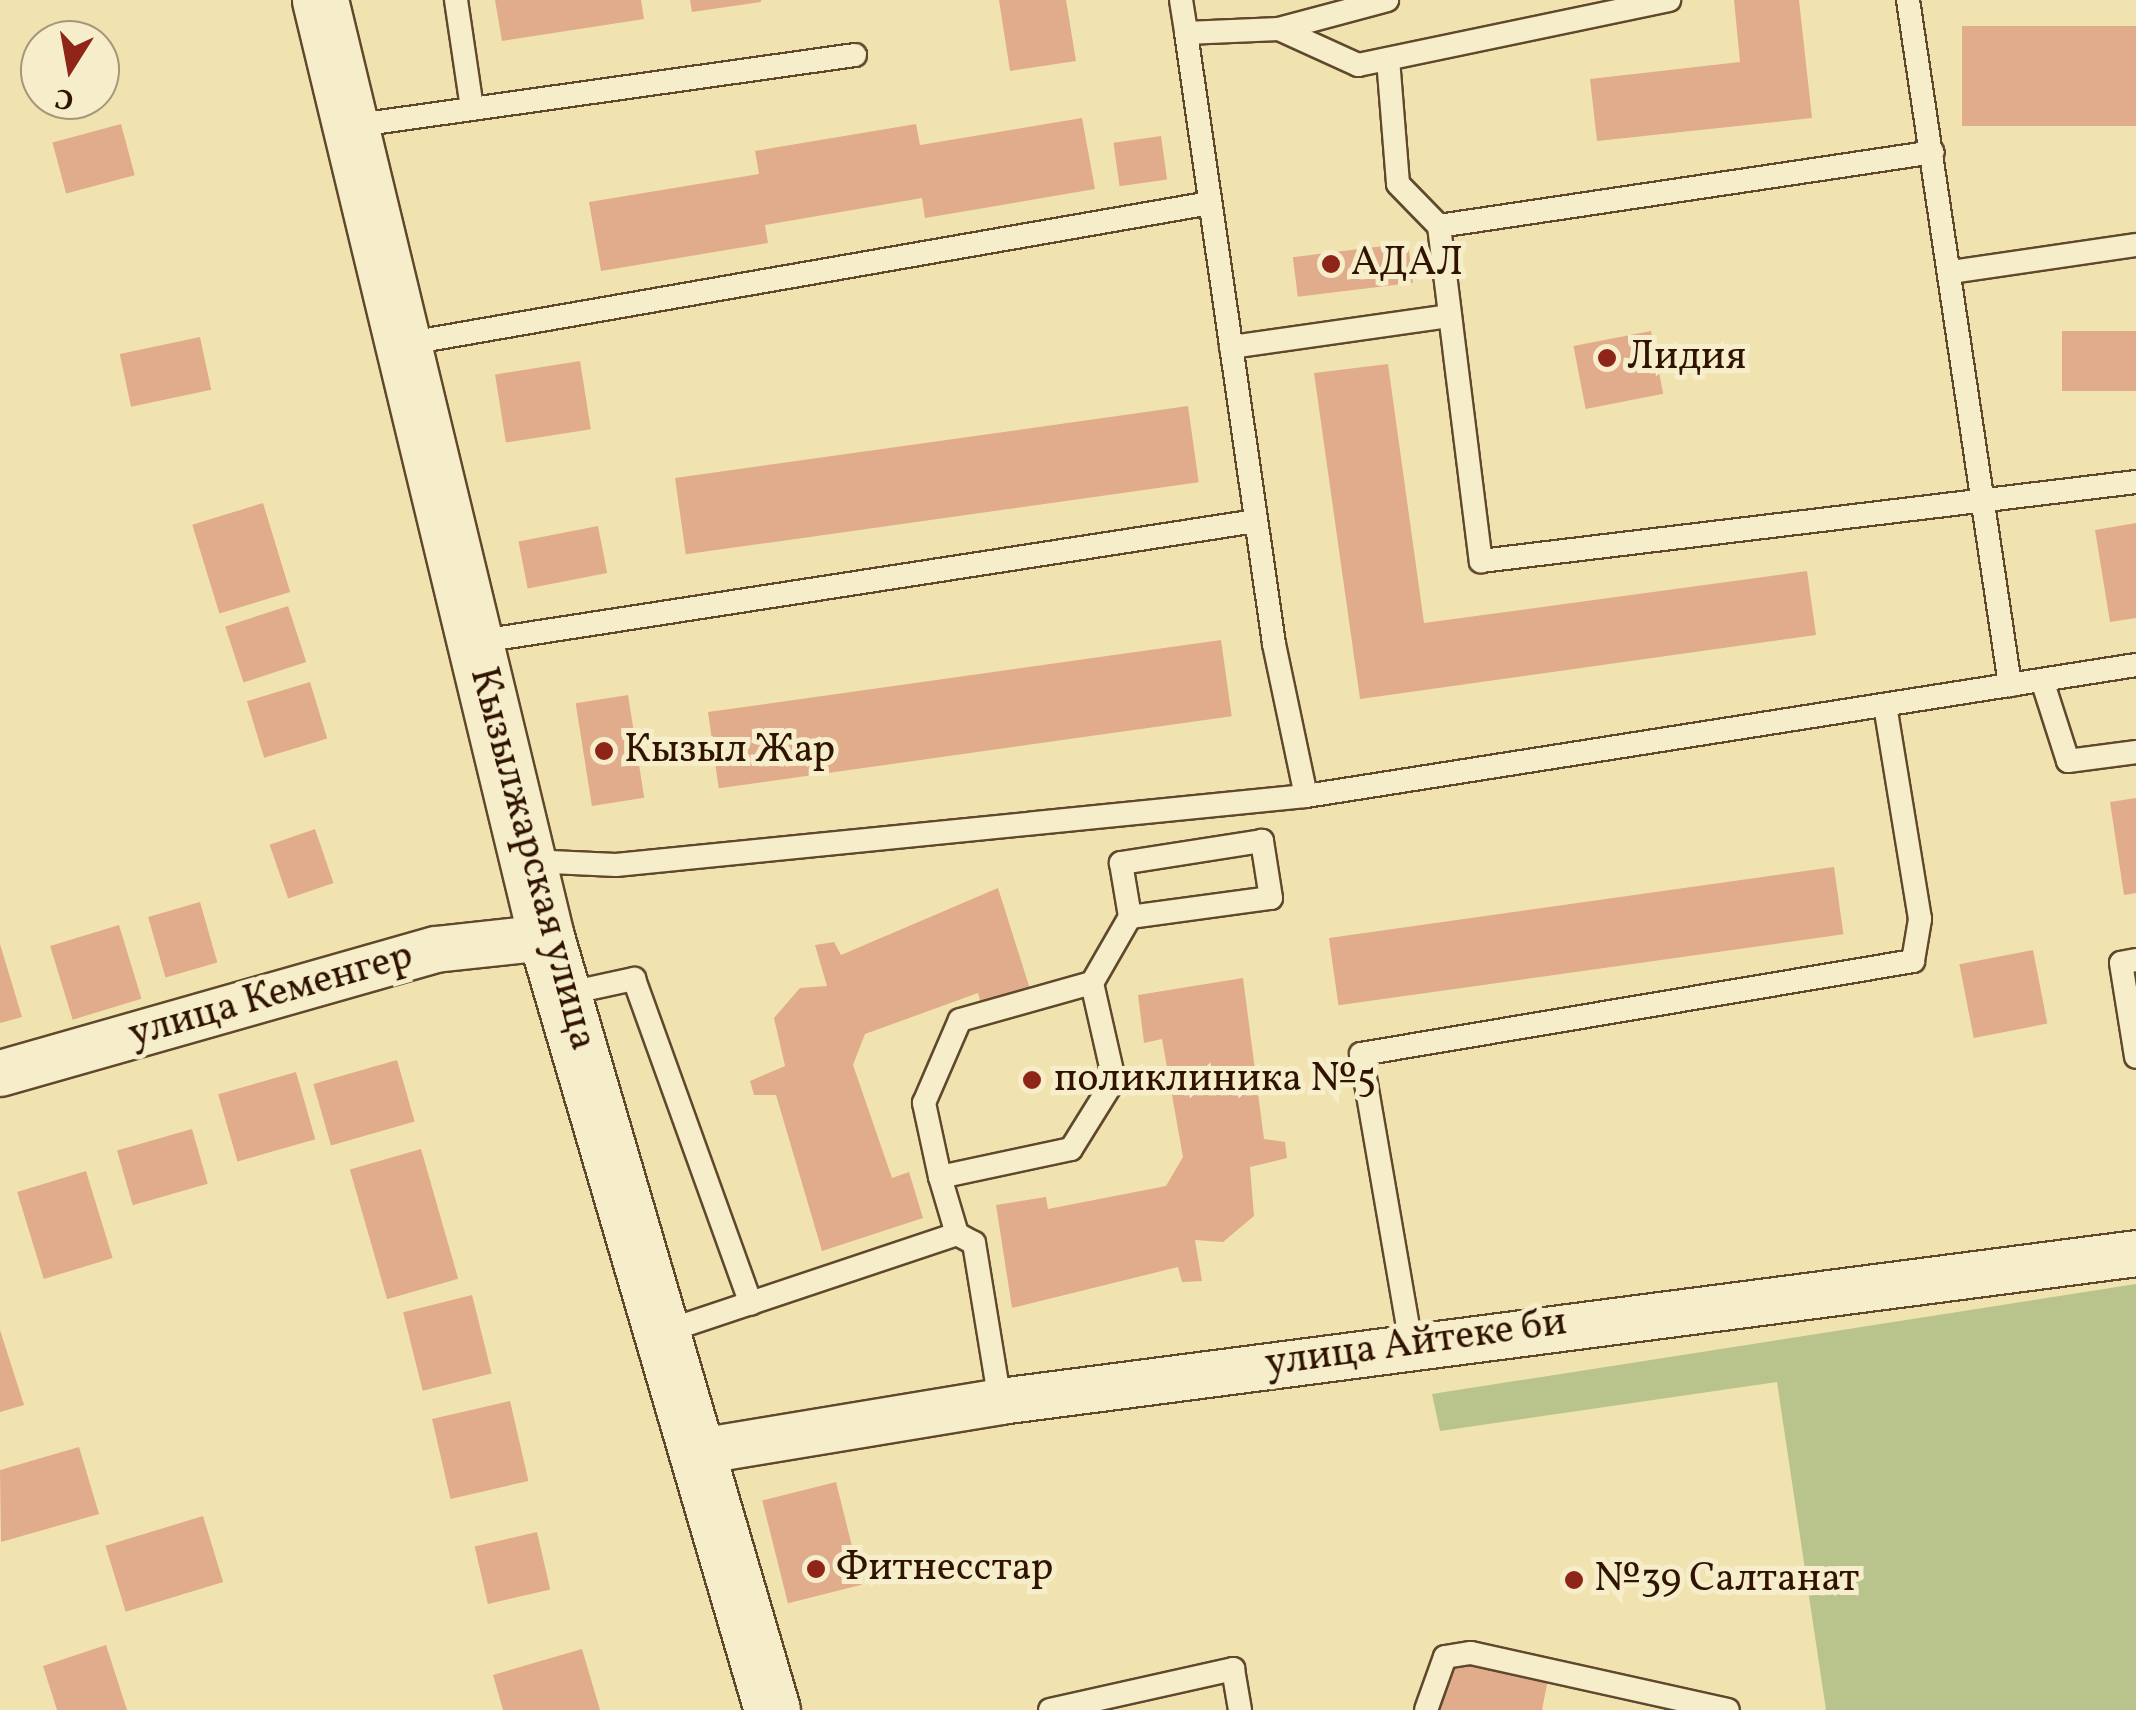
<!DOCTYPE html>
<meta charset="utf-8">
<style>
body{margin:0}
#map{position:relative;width:2136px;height:1710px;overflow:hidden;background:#f1e3af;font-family:Vollkorn,serif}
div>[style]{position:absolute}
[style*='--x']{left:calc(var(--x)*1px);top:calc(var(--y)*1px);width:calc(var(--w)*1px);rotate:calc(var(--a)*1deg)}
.green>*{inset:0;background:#b8c48c}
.building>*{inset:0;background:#e1ac8b;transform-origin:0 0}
.roads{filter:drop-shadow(2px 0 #60482c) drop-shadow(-2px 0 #60482c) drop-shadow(0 2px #60482c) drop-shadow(0 -2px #60482c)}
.lane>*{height:22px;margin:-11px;padding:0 11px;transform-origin:11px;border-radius:11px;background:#f6edcb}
.street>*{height:45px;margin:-22.5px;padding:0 22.5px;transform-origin:22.5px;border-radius:22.5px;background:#f6edcb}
.secondary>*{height:55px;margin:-27.5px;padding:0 27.5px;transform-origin:27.5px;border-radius:27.5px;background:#f6edcb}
.dots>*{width:28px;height:28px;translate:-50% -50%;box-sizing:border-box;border:5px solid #f6edcb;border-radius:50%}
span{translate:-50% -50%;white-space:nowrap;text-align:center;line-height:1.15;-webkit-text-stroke:10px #f6edcb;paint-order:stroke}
.poi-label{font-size:40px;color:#301401}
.left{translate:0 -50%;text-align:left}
.street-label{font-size:40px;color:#301401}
.north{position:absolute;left:20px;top:20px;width:100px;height:100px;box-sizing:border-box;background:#f6edcb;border:2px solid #a7967a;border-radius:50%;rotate:191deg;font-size:28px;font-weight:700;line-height:40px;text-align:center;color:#301401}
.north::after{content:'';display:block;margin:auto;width:35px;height:45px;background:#8f2418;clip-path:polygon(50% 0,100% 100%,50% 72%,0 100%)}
</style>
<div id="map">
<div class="green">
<i style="clip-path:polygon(2136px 1284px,2136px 1710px,1826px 1710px,1777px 1382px,1440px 1431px,1432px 1394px)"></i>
</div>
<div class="building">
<i style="clip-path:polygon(495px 0,641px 0,644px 19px,502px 41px)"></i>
<i style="clip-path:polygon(690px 0,761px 0,761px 2px,692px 12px)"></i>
<i style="clip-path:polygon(999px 0,1066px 0,1076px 61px,1010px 71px)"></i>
<i style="clip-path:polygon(1734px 0,1799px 0,1812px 118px,1597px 141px,1590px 79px,1740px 62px)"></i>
<i style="left:2136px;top:26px;width:100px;height:174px;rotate:90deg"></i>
<i style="clip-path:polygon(1082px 118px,1095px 189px,925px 218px,922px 198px,765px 225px,768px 243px,601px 271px,589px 202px,759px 174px,755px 151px,916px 124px,920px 145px)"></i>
<i style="left:121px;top:124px;width:53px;height:71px;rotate:75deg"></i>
<i style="left:1161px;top:136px;width:44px;height:48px;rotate:82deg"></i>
<i style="left:1408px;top:243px;width:40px;height:116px;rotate:83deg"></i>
<i style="left:1651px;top:331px;width:64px;height:79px;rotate:79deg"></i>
<i style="left:2136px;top:331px;width:60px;height:74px;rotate:90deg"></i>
<i style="left:200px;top:337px;width:54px;height:82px;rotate:78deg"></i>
<i style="left:580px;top:361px;width:69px;height:86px;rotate:81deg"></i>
<i style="clip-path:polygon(1388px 364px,1424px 623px,1807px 571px,1816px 635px,1360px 699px,1314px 373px)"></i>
<i style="left:1188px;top:406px;width:77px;height:518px;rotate:82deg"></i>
<i style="left:263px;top:503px;width:93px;height:74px;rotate:73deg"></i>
<i style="clip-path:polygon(2136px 523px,2136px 618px,2110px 622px,2095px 530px)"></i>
<i style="left:598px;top:526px;width:48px;height:81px;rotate:79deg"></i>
<i style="left:288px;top:606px;width:59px;height:66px;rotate:72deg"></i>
<i style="left:1221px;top:640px;width:77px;height:518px;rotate:82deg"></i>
<i style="left:310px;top:682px;width:59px;height:66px;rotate:73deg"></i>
<i style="left:628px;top:695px;width:104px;height:53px;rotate:81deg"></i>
<i style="clip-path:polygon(2136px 798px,2136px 893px,2124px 895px,2110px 802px)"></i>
<i style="left:315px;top:829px;width:57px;height:48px;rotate:71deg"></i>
<i style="left:1834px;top:867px;width:68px;height:510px;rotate:82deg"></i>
<i style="clip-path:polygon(998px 888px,1030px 989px,981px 1004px,978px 993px,865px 1034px,853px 1065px,892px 1178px,909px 1172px,923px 1218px,822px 1251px,776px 1095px,754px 1095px,750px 1081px,785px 1066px,774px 1018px,800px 988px,827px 986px,815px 945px,834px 942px,841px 955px)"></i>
<i style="left:200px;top:902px;width:63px;height:54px;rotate:74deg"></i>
<i style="left:119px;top:925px;width:77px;height:72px;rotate:73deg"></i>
<i style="clip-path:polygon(0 944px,22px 1017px,0 1023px)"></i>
<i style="left:2033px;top:950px;width:75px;height:75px;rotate:79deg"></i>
<i style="clip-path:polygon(1243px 978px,1264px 1139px,1285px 1142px,1287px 1158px,1250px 1167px,1254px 1216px,1223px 1242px,1195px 1240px,1202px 1281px,1182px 1282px,1178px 1267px,1012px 1308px,996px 1205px,1046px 1197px,1048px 1209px,1166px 1186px,1183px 1157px,1162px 1039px,1144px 1043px,1138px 995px)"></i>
<i style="left:397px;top:1060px;width:64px;height:87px;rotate:74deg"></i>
<i style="left:296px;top:1072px;width:70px;height:81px;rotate:74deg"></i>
<i style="left:192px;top:1129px;width:57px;height:78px;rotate:74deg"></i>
<i style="left:421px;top:1149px;width:135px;height:74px;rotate:74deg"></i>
<i style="left:86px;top:1171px;width:91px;height:72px;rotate:73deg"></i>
<i style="left:472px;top:1295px;width:81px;height:71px;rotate:76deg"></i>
<i style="clip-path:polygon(0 1330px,24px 1405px,0 1412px)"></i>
<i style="left:510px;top:1401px;width:82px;height:80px;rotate:77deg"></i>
<i style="clip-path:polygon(79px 1447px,99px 1514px,1px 1542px,0 1470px)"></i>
<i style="left:836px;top:1482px;width:106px;height:76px;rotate:76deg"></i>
<i style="left:203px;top:1516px;width:69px;height:102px;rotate:73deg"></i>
<i style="left:537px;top:1532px;width:59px;height:64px;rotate:77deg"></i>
<i style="clip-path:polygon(106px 1645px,127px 1710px,57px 1710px,43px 1666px)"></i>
<i style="clip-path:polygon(582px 1649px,600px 1710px,503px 1710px,493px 1675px)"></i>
<i style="clip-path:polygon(1451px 1659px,1548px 1679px,1542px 1710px,1440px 1710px)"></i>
</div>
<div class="roads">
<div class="lane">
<i style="--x:456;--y:0;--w:110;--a:81.6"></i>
<i style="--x:1181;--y:0;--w:33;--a:81"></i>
<i style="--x:1186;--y:33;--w:93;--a:-2.5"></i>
<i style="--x:1279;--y:29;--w:87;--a:24.5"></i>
<i style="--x:1358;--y:65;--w:318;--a:-11.8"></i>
<i style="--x:1908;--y:0;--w:693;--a:81.53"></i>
<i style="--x:1279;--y:29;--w:112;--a:-15"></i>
<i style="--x:1186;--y:33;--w:617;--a:81.8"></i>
<i style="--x:1274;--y:644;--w:155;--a:78.1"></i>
<i style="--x:1388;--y:59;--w:125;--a:85.4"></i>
<i style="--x:1398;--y:184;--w:59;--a:45.7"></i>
<i style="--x:1439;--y:226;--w:499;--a:-8.5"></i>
<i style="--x:351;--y:126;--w:509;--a:-8.02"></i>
<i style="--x:1439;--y:226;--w:338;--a:82.9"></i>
<i style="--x:1481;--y:561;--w:660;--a:-6.88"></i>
<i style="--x:1951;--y:272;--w:187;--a:-8.3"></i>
<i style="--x:404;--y:344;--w:818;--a:-9.92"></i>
<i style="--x:1231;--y:347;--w:221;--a:-8.1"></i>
<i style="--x:475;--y:642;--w:790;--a:-8.81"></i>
<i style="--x:2042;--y:680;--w:85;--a:72.2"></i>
<i style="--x:2068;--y:761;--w:69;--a:-7.5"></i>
<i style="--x:529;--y:861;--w:87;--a:2.6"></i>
<i style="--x:616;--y:865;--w:693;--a:-5.71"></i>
<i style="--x:1306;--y:796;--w:840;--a:-8.97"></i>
<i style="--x:2136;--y:960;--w:15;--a:169"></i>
<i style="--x:2121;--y:963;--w:95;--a:80.9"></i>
<i style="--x:565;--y:994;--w:71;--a:-12.3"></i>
<i style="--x:634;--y:979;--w:345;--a:70.2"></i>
<i style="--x:940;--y:1177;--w:76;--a:-102.2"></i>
<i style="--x:924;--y:1103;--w:90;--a:-66.6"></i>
<i style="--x:960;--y:1020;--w:137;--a:-15.7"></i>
<i style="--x:957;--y:1234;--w:19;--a:28"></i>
<i style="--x:974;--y:1243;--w:160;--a:80.7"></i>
<i style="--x:664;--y:1332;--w:309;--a:-18.5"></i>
<i style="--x:957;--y:1234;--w:59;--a:-106.6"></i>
<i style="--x:940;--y:1177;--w:134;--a:-12.1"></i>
<i style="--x:1071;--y:1149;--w:81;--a:-58.1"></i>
<i style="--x:1114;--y:1080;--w:99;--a:-102.8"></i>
<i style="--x:1092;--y:983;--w:76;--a:-60.1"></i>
<i style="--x:1130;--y:917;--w:142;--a:-7.7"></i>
<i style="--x:1271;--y:898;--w:58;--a:-99"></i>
<i style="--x:1262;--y:841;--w:143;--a:171.1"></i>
<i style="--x:1121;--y:863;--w:55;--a:80.5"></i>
<i style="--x:1411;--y:1344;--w:294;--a:-99.8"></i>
<i style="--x:1361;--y:1054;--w:560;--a:-9.56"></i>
<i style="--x:1913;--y:961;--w:43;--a:-80.5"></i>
<i style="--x:1920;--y:919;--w:217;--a:-99.3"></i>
<i style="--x:1050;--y:1710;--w:188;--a:-12.6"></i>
<i style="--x:1233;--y:1669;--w:42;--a:80.3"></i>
<i style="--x:1426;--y:1710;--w:56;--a:-70.3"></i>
<i style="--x:1445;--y:1657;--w:26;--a:-9"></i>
<i style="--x:1471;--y:1653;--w:263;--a:12.5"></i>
</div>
<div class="street">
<i style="--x:0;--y:1073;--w:452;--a:-15.9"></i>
<i style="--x:435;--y:949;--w:112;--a:-6.2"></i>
<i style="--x:699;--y:1451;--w:305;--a:-9.4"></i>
<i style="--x:1000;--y:1401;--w:1146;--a:-7.42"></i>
</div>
<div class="secondary">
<i style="--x:320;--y:0;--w:964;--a:76.44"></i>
<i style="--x:546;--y:937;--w:805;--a:73.7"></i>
</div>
</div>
<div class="dots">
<i style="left:1331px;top:264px;background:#8f2418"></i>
<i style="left:1607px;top:358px;background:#8f2418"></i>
<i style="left:604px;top:751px;background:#8f2418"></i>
<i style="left:1032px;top:1080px;background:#8f2418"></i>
<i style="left:816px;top:1569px;background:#8f2418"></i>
<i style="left:1574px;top:1580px;background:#8f2418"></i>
</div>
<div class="poi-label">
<span class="left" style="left:1351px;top:264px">АДАЛ</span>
<span class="left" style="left:1627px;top:358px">Лидия</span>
<span class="left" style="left:624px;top:751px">Кызыл Жар</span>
<span class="left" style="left:1054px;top:1080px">поликлиника №5</span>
<span class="left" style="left:836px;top:1569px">Фитнесстар</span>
<span class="left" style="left:1594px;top:1580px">№39 Салтанат</span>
</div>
<div class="street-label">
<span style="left:532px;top:859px;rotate:75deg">Кызылжарская улица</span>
<span style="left:271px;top:996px;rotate:-16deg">улица Кеменгер</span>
<span style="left:1416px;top:1344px;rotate:-8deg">улица Айтеке би</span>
</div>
<div class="north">С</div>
</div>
